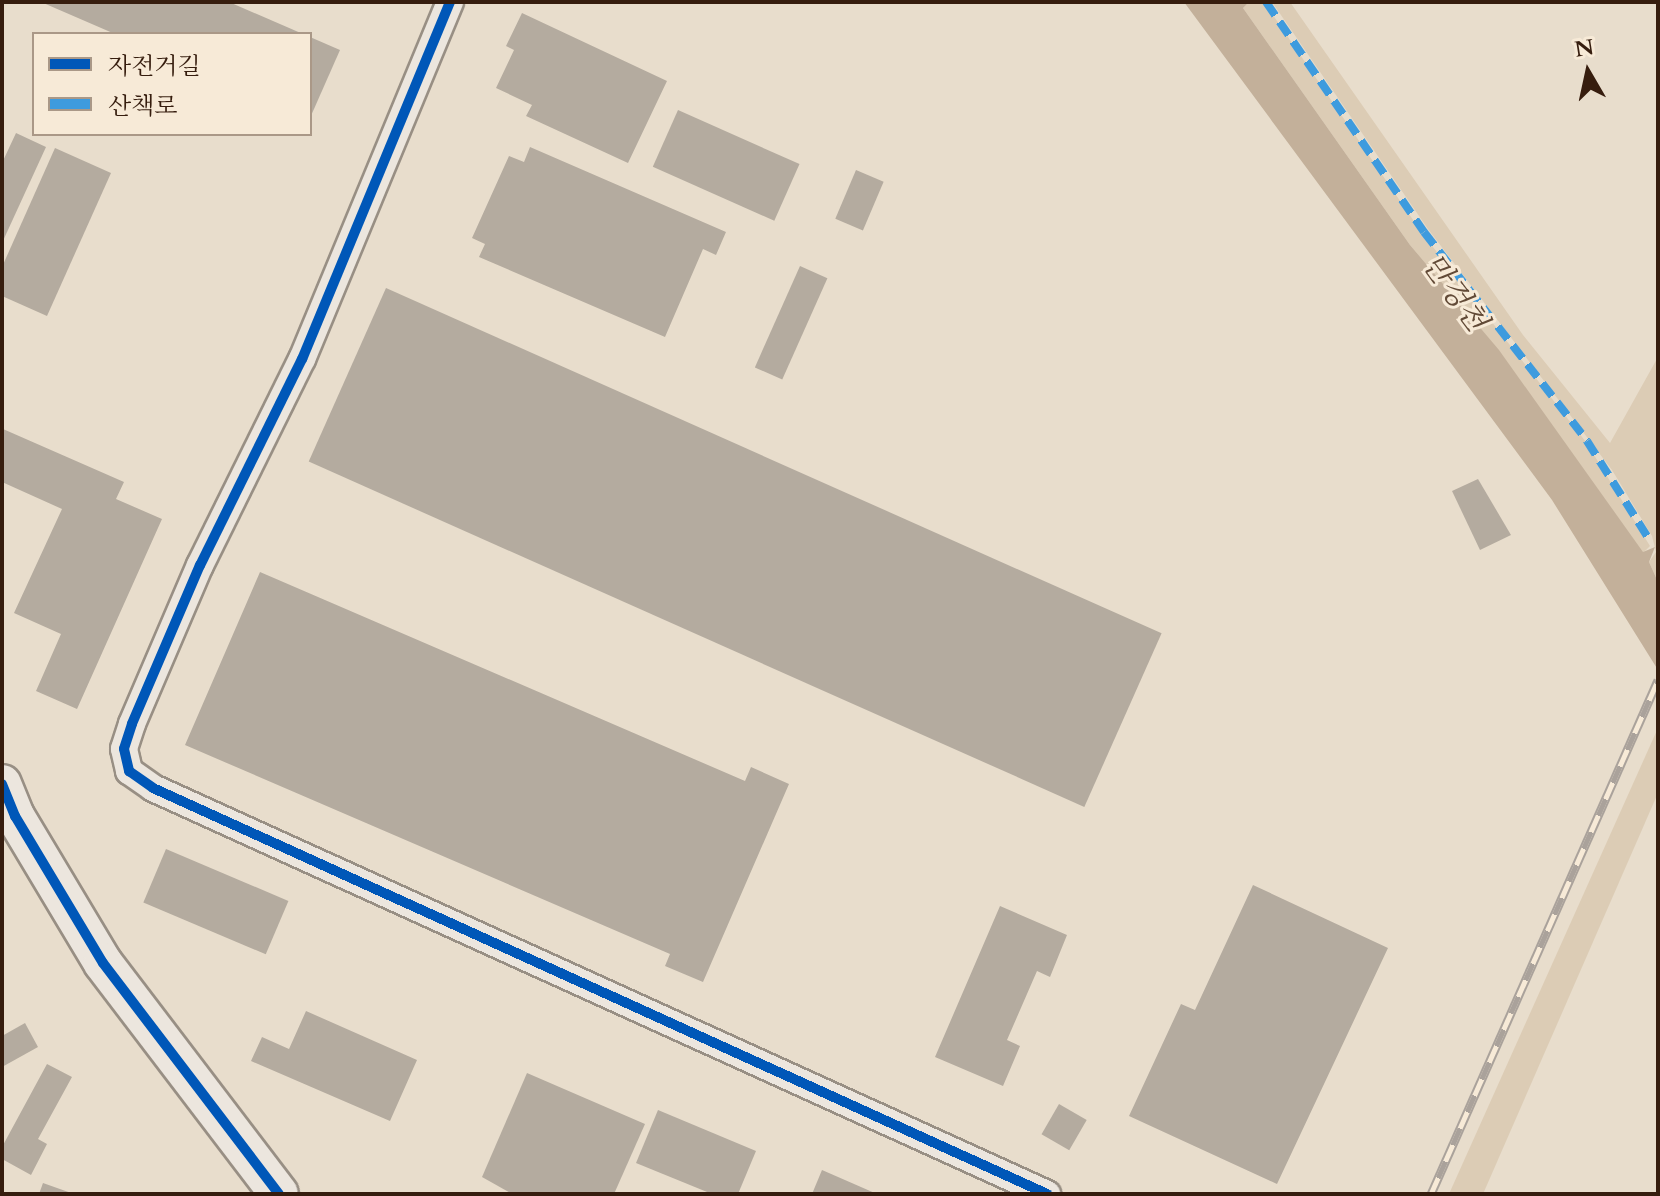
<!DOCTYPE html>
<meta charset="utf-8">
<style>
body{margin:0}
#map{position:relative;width:1660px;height:1196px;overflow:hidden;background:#e8ddcc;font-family:Cardo,"Noto Serif KR",serif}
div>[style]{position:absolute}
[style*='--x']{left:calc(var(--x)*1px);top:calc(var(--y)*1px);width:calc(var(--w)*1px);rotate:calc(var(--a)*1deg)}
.green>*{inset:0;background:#dcccb5}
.water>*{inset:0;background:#c3b09a}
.building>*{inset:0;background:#b4ab9f;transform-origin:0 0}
.roads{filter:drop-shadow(2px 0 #988f84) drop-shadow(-2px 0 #988f84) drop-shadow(0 2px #988f84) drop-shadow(0 -2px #988f84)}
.street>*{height:26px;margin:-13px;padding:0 13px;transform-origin:13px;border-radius:13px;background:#ece6de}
.secondary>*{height:38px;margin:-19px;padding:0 19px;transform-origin:19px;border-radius:19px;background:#ece6de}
.rail>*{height:9px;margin-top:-4.5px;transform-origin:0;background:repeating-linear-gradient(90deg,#f7ead7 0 18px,#aaa29b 0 36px);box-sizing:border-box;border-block:2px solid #aaa29b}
.quiet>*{height:8px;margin-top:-4px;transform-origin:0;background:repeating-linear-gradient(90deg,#3e9bde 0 16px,transparent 0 24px)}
.cycleway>*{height:10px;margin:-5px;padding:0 5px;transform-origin:5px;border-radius:5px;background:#0057b8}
span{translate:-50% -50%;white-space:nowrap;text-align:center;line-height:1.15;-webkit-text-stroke:6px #f7ead7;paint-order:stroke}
.water-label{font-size:30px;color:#624a37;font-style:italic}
.frame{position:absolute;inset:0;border:4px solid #361d0e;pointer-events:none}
.legend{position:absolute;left:32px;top:32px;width:280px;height:104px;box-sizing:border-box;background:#f7ead7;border:2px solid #aa9887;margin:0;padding:10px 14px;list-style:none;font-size:24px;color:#361d0e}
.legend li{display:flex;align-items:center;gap:16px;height:40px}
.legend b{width:40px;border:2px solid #aa9887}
.north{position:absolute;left:1548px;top:32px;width:80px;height:80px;-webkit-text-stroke:6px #f7ead7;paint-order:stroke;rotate:351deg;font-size:22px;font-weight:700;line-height:32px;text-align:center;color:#361d0e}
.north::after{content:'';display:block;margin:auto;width:28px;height:36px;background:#361d0e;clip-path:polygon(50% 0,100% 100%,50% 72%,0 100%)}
</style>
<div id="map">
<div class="green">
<i style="clip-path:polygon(1249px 2px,1264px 2px,1422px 233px,1586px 442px,1650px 546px,1643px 553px,1499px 351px,1410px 245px,1243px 8px)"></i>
<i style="clip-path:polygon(1272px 2px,1290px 2px,1523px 335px,1610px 443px,1658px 357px,1658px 582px,1649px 562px,1656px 552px,1652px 536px,1612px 470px,1428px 229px)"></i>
<i style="clip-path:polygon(1658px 728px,1658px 793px,1483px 1194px,1449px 1194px)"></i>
</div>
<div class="water">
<i style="clip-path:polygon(1184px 2px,1249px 2px,1243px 8px,1410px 245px,1499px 350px,1643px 552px,1655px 547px,1649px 562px,1658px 582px,1658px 670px,1552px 500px)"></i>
</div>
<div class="building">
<i style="clip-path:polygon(41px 2px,229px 2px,303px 34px,115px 34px)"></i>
<i style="clip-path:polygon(522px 13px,667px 81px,628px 163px,526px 116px,532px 105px,496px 88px,514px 50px,506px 46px)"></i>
<i style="clip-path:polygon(310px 37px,340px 50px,310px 118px)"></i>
<i style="left:678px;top:110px;width:133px;height:62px;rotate:24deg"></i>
<i style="clip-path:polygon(16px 133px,46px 147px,2px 243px,2px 163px)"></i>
<i style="clip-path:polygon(530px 147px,726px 232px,716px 255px,703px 249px,665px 337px,479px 257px,485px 244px,472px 238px,509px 156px,524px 162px)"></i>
<i style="clip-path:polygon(55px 148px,111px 173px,47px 316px,2px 296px,2px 267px)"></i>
<i style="left:856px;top:170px;width:30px;height:53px;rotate:23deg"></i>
<i style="left:800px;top:266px;width:30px;height:111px;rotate:24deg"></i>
<i style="left:386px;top:288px;width:849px;height:190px;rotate:24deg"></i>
<i style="clip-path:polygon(3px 429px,124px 482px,116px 499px,162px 519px,77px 709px,36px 691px,61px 634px,14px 613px,62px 509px,2px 482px)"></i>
<i style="clip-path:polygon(1478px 479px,1511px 535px,1480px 550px,1452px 491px)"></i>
<i style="clip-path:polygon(260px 572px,745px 781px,751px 767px,789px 784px,703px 982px,665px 966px,670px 954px,185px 745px)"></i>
<i style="left:166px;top:849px;width:133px;height:58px;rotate:23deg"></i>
<i style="clip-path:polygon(1253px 885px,1388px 948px,1277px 1184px,1129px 1116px,1181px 1004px,1195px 1010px)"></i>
<i style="clip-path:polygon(1000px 906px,1067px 935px,1050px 977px,1037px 971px,1007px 1040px,1020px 1046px,1003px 1086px,935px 1057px)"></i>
<i style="clip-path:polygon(306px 1011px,417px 1060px,390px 1121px,251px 1061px,262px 1037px,289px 1049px)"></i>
<i style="clip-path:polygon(25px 1023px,38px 1047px,2px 1067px,2px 1036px)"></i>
<i style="clip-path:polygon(47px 1064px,72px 1077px,38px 1139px,47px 1144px,31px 1175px,2px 1159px,2px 1147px)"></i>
<i style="clip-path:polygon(527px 1073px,645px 1124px,614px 1194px,512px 1194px,482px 1177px)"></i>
<i style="left:1059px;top:1104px;width:32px;height:35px;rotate:30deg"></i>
<i style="clip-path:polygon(658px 1110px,756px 1151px,738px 1194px,712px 1194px,636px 1163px)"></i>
<i style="clip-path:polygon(822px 1170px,877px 1194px,812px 1194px)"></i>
<i style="clip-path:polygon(43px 1183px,74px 1194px,39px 1194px)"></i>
</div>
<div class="roads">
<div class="street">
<i style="--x:450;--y:2;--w:386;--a:112.5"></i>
<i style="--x:302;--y:359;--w:230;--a:116.3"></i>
<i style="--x:200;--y:565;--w:173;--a:113.2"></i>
<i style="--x:132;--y:724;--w:26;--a:108"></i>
<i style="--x:124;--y:749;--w:23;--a:77"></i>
<i style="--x:129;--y:771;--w:29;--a:35"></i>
<i style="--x:153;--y:788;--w:982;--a:24.42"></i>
</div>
<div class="secondary">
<i style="--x:2;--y:784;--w:35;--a:68"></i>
<i style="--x:15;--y:816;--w:171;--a:59.1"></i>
<i style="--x:103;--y:963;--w:290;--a:52.7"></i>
</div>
</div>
<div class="rail">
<i style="--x:1431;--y:1194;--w:562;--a:-66.17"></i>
</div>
<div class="quiet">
<i style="--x:1266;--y:2;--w:279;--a:55.5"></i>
<i style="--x:1424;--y:232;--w:265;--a:52"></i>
<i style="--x:1587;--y:441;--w:116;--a:57.7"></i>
</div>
<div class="cycleway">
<i style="--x:450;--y:2;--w:386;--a:112.5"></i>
<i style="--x:302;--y:359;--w:230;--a:116.3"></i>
<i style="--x:200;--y:565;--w:173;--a:113.2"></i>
<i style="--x:132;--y:724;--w:26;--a:108"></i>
<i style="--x:124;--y:749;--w:23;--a:77"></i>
<i style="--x:129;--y:771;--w:29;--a:35"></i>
<i style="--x:153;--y:788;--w:982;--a:24.42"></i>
<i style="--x:2;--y:784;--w:35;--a:68"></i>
<i style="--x:15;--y:816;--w:171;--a:59.1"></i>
<i style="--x:103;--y:963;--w:290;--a:52.7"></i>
</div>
<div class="water-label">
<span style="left:1454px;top:293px;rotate:54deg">만겅천</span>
</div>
<div class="frame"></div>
<ul class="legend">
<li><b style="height:10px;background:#0057b8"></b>자전거길</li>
<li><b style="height:10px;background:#3e9bde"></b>산책로</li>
</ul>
<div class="north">N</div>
</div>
